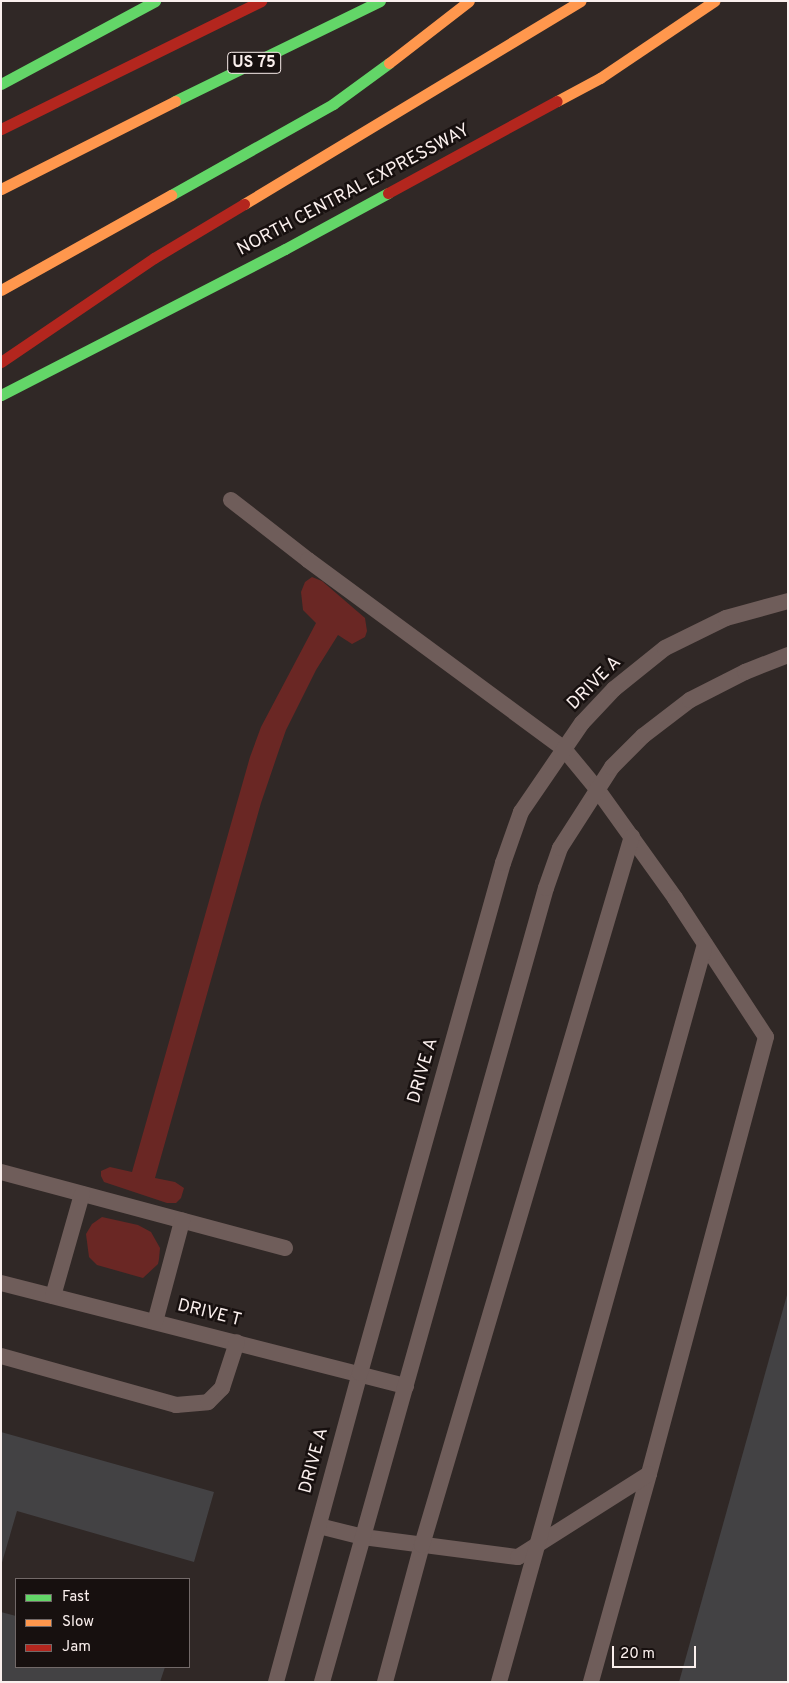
<!DOCTYPE html>
<style>
body{margin:0}
#map{position:relative;width:789px;height:1683px;overflow:hidden;background:#302826;font-family:Overpass,sans-serif}
div>[style]{position:absolute}
[style*='--x']{left:calc(var(--x)*1px);top:calc(var(--y)*1px);width:calc(var(--w)*1px);rotate:calc(var(--a)*1deg)}
.green>*{inset:0;background:#6a2724}
.building>*{inset:0;background:#434244}
.lane>*{height:16px;margin:-8px;padding:0 8px;transform-origin:8px;border-radius:8px;background:#6f5d5a}
.fast>*{height:11px;margin:-5.5px;padding:0 5.5px;transform-origin:5.5px;border-radius:5.5px;background:#63d668}
.slow>*{height:11px;margin:-5.5px;padding:0 5.5px;transform-origin:5.5px;border-radius:5.5px;background:#ff974d}
.jam>*{height:11px;margin:-5.5px;padding:0 5.5px;transform-origin:5.5px;border-radius:5.5px;background:#b3261e}
span{translate:-50% -50%;white-space:nowrap;text-align:center;line-height:1.15;-webkit-text-stroke:5px #17100f;paint-order:stroke}
.shield-label span{padding:1px 4px;background:#17100f;border:1px solid;border-radius:4px;-webkit-text-stroke-width:0}
.shield-label{font-size:16px;color:#faefed;font-weight:700}
.street-label{font-size:18px;color:#faefed}
.frame{position:absolute;inset:0;border:2px solid #faefed;pointer-events:none}
.legend{position:absolute;left:15px;top:1578px;width:175px;height:90px;box-sizing:border-box;background:#17100f;border:1px solid #726968;margin:0;padding:6px 9px;list-style:none;font-size:15px;color:#faefed}
.legend li{display:flex;align-items:center;gap:10px;height:25px}
.legend b{width:25px;border:1px solid #726968}
.scale{position:absolute;left:612px;top:1646px;width:84px;height:22px;box-sizing:border-box;border:2px solid #faefed;border-top:0;padding-left:6px;font-size:15px;line-height:18px;white-space:nowrap;color:#faefed;-webkit-text-stroke:4px #17100f;paint-order:stroke}
</style>
<div id="map">
<div class="green">
<i style="clip-path:polygon(312px 577px,322px 581px,365px 618px,367px 631px,365px 637px,352px 644px,338px 635px,316px 670px,286px 730px,278px 753px,261px 803px,155px 1178px,175px 1182px,184px 1188px,181px 1198px,176px 1203px,167px 1203px,104px 1182px,101px 1176px,101px 1171px,110px 1167px,132px 1172px,250px 757px,261px 727px,316px 623px,303px 610px,301px 592px,305px 582px)"></i>
<i style="clip-path:polygon(102px 1217px,138px 1225px,151px 1232px,160px 1248px,159px 1259px,158px 1264px,143px 1278px,97px 1265px,89px 1257px,86px 1234px,92px 1224px)"></i>
</div>
<div class="building">
<i style="clip-path:polygon(787px 1295px,788px 1682px,679px 1682px)"></i>
<i style="clip-path:polygon(1px 1432px,214px 1492px,194px 1562px,17px 1511px,1px 1566px)"></i>
<i style="clip-path:polygon(1px 1612px,16px 1616px,16px 1667px,165px 1667px,160px 1682px,1px 1682px)"></i>
</div>
<div class="lane">
<i style="--x:231;--y:500;--w:98;--a:37.9"></i>
<i style="--x:308;--y:560;--w:318;--a:36.4"></i>
<i style="--x:564;--y:749;--w:52;--a:50.5"></i>
<i style="--x:597;--y:789;--w:134;--a:54.4"></i>
<i style="--x:675;--y:898;--w:166;--a:56.8"></i>
<i style="--x:766;--y:1037;--w:452;--a:105"></i>
<i style="--x:649;--y:1474;--w:216;--a:105.6"></i>
<i style="--x:1;--y:1172;--w:294;--a:15"></i>
<i style="--x:1;--y:1283;--w:418;--a:14.3"></i>
<i style="--x:53;--y:1296;--w:106;--a:-74.1"></i>
<i style="--x:155;--y:1322;--w:105;--a:-75"></i>
<i style="--x:1;--y:1356;--w:182;--a:15.6"></i>
<i style="--x:176;--y:1405;--w:32;--a:-5"></i>
<i style="--x:208;--y:1402;--w:20;--a:-45"></i>
<i style="--x:222;--y:1388;--w:48;--a:-71.9"></i>
<i style="--x:319;--y:1526;--w:45;--a:14"></i>
<i style="--x:363;--y:1537;--w:156;--a:7.4"></i>
<i style="--x:518;--y:1557;--w:155;--a:-32.4"></i>
<i style="--x:276;--y:1682;--w:320;--a:-74.8"></i>
<i style="--x:360;--y:1373;--w:530;--a:-74.34"></i>
<i style="--x:503;--y:863;--w:54;--a:-70.6"></i>
<i style="--x:521;--y:812;--w:108;--a:-55.6"></i>
<i style="--x:582;--y:723;--w:47;--a:-46.7"></i>
<i style="--x:614;--y:689;--w:65;--a:-38.8"></i>
<i style="--x:665;--y:648;--w:68;--a:-26.2"></i>
<i style="--x:726;--y:618;--w:64;--a:-15.3"></i>
<i style="--x:322;--y:1682;--w:825;--a:-74.25"></i>
<i style="--x:546;--y:888;--w:42;--a:-70.7"></i>
<i style="--x:560;--y:848;--w:96;--a:-57.3"></i>
<i style="--x:612;--y:767;--w:44;--a:-45"></i>
<i style="--x:643;--y:736;--w:59;--a:-37.5"></i>
<i style="--x:690;--y:700;--w:62;--a:-27"></i>
<i style="--x:745;--y:672;--w:46;--a:-21.6"></i>
<i style="--x:385;--y:1682;--w:142;--a:-74.9"></i>
<i style="--x:422;--y:1545;--w:739;--a:-73.5"></i>
<i style="--x:499;--y:1682;--w:766;--a:-74.4"></i>
</div>
<div class="fast">
<i style="--x:1;--y:84;--w:175;--a:-28.3"></i>
<i style="--x:175;--y:101;--w:228;--a:-26"></i>
<i style="--x:171;--y:195;--w:186;--a:-29.3"></i>
<i style="--x:333;--y:104;--w:69;--a:-36.2"></i>
<i style="--x:1;--y:395;--w:319;--a:-27.2"></i>
<i style="--x:285;--y:249;--w:117;--a:-28.5"></i>
</div>
<div class="slow">
<i style="--x:389;--y:63;--w:101;--a:-37.8"></i>
<i style="--x:557;--y:101;--w:49;--a:-28.1"></i>
<i style="--x:600;--y:78;--w:138;--a:-34"></i>
<i style="--x:1;--y:189;--w:195;--a:-26.8"></i>
<i style="--x:244;--y:204;--w:393;--a:-31.1"></i>
<i style="--x:1;--y:290;--w:195;--a:-29.2"></i>
</div>
<div class="jam">
<i style="--x:1;--y:129;--w:290;--a:-26.2"></i>
<i style="--x:388;--y:193;--w:192;--a:-28.6"></i>
<i style="--x:1;--y:362;--w:185;--a:-34.2"></i>
<i style="--x:154;--y:258;--w:105;--a:-31"></i>
</div>
<div class="shield-label">
<span style="left:254px;top:63px">US 75</span>
</div>
<div class="street-label">
<span style="left:354px;top:191px;rotate:-28deg">NORTH CENTRAL EXPRESSWAY</span>
<span style="left:595px;top:684px;rotate:-45deg">DRIVE A</span>
<span style="left:424px;top:1071px;rotate:-74deg">DRIVE A</span>
<span style="left:209px;top:1314px;rotate:14deg">DRIVE T</span>
<span style="left:315px;top:1461px;rotate:-75deg">DRIVE A</span>
</div>
<div class="frame"></div>
<ul class="legend">
<li><b style="height:6px;background:#63d668"></b>Fast</li>
<li><b style="height:6px;background:#ff974d"></b>Slow</li>
<li><b style="height:6px;background:#b3261e"></b>Jam</li>
</ul>
<div class="scale">20 m</div>
</div>
